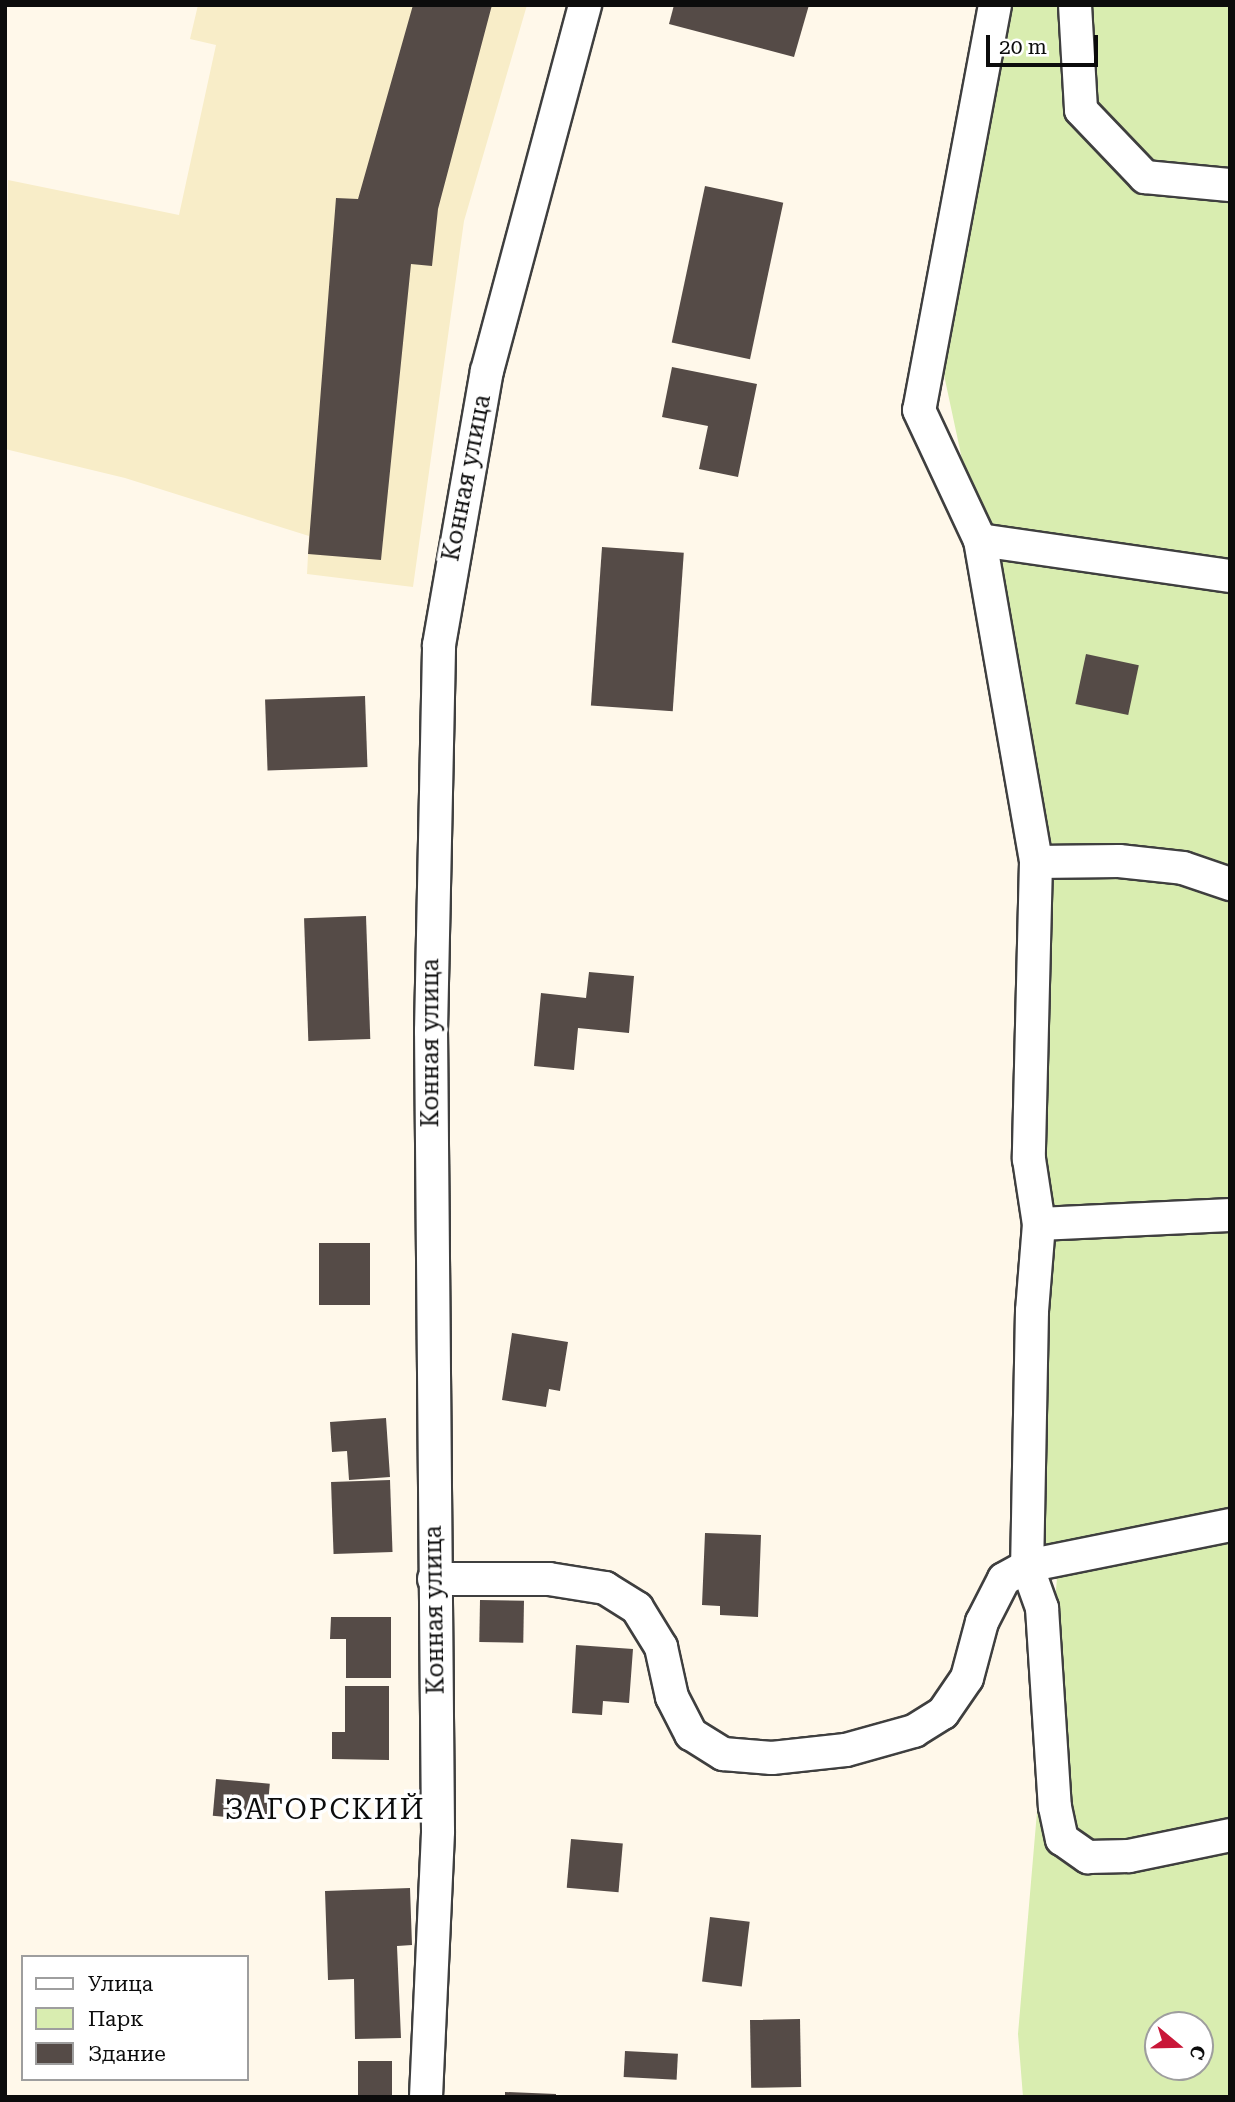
<!DOCTYPE html>
<meta charset="utf-8">
<style>
body{margin:0}
#map{position:relative;width:1235px;height:2102px;overflow:hidden;background:#fff8ea;font-family:"Roboto Serif",serif}
div>[style]{position:absolute}
[style*='--x']{left:calc(var(--x)*1px);top:calc(var(--y)*1px);width:calc(var(--w)*1px);rotate:calc(var(--a)*1deg)}
.farmland>*{inset:0;background:#f8edc8}
.green>*{inset:0;background:#d9edb0}
.building>*{inset:0;background:#554b47;transform-origin:0 0}
.roads{filter:drop-shadow(2px 0 #3f3f3f) drop-shadow(-2px 0 #3f3f3f) drop-shadow(0 2px #3f3f3f) drop-shadow(0 -2px #3f3f3f)}
.minor>*{height:32px;margin:-16px;padding:0 16px;transform-origin:16px;border-radius:16px;background:#fff}
span{translate:-50% -50%;white-space:nowrap;text-align:center;line-height:1.15;-webkit-text-stroke:7px #fff;paint-order:stroke}
.street-label{font-size:24px;color:#0c0c0c}
.quarter-label{font-size:28px;color:#0c0c0c;letter-spacing:2px}
.frame{position:absolute;inset:0;border:7px solid #0c0c0c;pointer-events:none}
.legend{position:absolute;left:21px;top:1955px;width:228px;height:126px;box-sizing:border-box;background:#fff;border:2px solid #9e9e9e;margin:0;padding:9px 12px;list-style:none;font-size:21px;color:#0c0c0c}
.legend li{display:flex;align-items:center;gap:14px;height:35px}
.legend b{width:35px;border:2px solid #9e9e9e}
.north{position:absolute;left:1144px;top:2011px;width:70px;height:70px;box-sizing:border-box;background:#fff;border:2px solid #9e9e9e;border-radius:50%;rotate:109deg;font-size:19px;font-weight:700;line-height:28px;text-align:center;color:#0c0c0c}
.north::after{content:'';display:block;margin:auto;width:24px;height:32px;background:#c91738;clip-path:polygon(50% 0,100% 100%,50% 72%,0 100%)}
.scale{position:absolute;left:986px;top:35px;width:112px;height:32px;box-sizing:border-box;border:4px solid #0c0c0c;border-top:0;padding-left:9px;font-size:21px;line-height:24px;white-space:nowrap;color:#0c0c0c;-webkit-text-stroke:5px #fff;paint-order:stroke}
</style>
<div id="map">
<div class="farmland">
<i style="clip-path:polygon(198px 5px,527px 5px,464px 221px,413px 587px,307px 574px,309px 536px,125px 478px,5px 449px,8px 180px,179px 215px,216px 45px,190px 39px)"></i>
</div>
<div class="green">
<i style="clip-path:polygon(evenodd,1006px 5px,1230px 5px,1230px 2097px,1023px 2097px,1018px 2034px,1057px 1578px,1039px 1544px,1040px 1161px,1050px 871px,944px 375px,1006px 5px,1158px 2025px,1200px 2025px,1200px 2067px,1158px 2067px,1158px 2025px)"></i>
</div>
<div class="building">
<i style="clip-path:polygon(413px 5px,492px 5px,438px 209px,432px 266px,411px 264px,381px 560px,308px 554px,336px 198px,358px 199px)"></i>
<i style="clip-path:polygon(674px 5px,809px 5px,794px 57px,669px 24px)"></i>
<i style="left:705px;top:186px;width:80px;height:160px;rotate:12deg"></i>
<i style="clip-path:polygon(672px 367px,757px 384px,738px 477px,699px 469px,708px 426px,662px 417px)"></i>
<i style="left:602px;top:547px;width:82px;height:159px;rotate:4deg"></i>
<i style="left:1086px;top:654px;width:54px;height:51px;rotate:12deg"></i>
<i style="left:365px;top:696px;width:71px;height:100px;rotate:88deg"></i>
<i style="left:366px;top:916px;width:123px;height:62px;rotate:88deg"></i>
<i style="clip-path:polygon(589px 972px,634px 976px,629px 1033px,578px 1028px,574px 1070px,534px 1066px,541px 993px,586px 998px)"></i>
<i style="left:319px;top:1243px;width:51px;height:62px"></i>
<i style="clip-path:polygon(512px 1333px,568px 1342px,560px 1391px,549px 1389px,546px 1407px,502px 1400px)"></i>
<i style="clip-path:polygon(386px 1418px,390px 1477px,349px 1480px,347px 1451px,332px 1452px,330px 1422px)"></i>
<i style="left:390px;top:1480px;width:72px;height:59px;rotate:88deg"></i>
<i style="clip-path:polygon(705px 1533px,761px 1535px,758px 1617px,720px 1615px,720px 1606px,702px 1605px)"></i>
<i style="left:480px;top:1600px;width:44px;height:42px;rotate:1deg"></i>
<i style="clip-path:polygon(331px 1617px,391px 1617px,391px 1678px,346px 1678px,346px 1639px,330px 1639px)"></i>
<i style="clip-path:polygon(576px 1645px,633px 1649px,629px 1703px,603px 1701px,602px 1715px,572px 1713px)"></i>
<i style="clip-path:polygon(345px 1686px,389px 1686px,389px 1760px,332px 1759px,332px 1732px,345px 1732px)"></i>
<i style="left:216px;top:1779px;width:54px;height:37px;rotate:5deg"></i>
<i style="left:571px;top:1839px;width:52px;height:49px;rotate:5deg"></i>
<i style="clip-path:polygon(410px 1888px,412px 1945px,397px 1946px,401px 2038px,355px 2039px,354px 1979px,328px 1980px,325px 1891px)"></i>
<i style="left:710px;top:1917px;width:40px;height:65px;rotate:7deg"></i>
<i style="left:800px;top:2019px;width:68px;height:50px;rotate:89deg"></i>
<i style="left:625px;top:2051px;width:53px;height:26px;rotate:3deg"></i>
<i style="left:358px;top:2061px;width:34px;height:35px"></i>
<i style="clip-path:polygon(505px 2092px,556px 2094px,556px 2097px,505px 2097px)"></i>
</div>
<div class="roads">
<div class="minor">
<i style="--x:995;--y:5;--w:412;--a:100.6"></i>
<i style="--x:919;--y:410;--w:144;--a:64.9"></i>
<i style="--x:980;--y:540;--w:253;--a:8.2"></i>
<i style="--x:1075;--y:5;--w:105;--a:86.7"></i>
<i style="--x:1081;--y:110;--w:93;--a:46.3"></i>
<i style="--x:1145;--y:177;--w:85;--a:5.4"></i>
<i style="--x:980;--y:540;--w:327;--a:80.1"></i>
<i style="--x:1036;--y:862;--w:83;--a:-0.7"></i>
<i style="--x:1119;--y:861;--w:64;--a:6.2"></i>
<i style="--x:1183;--y:868;--w:50;--a:18.8"></i>
<i style="--x:1036;--y:862;--w:297;--a:91.4"></i>
<i style="--x:1029;--y:1159;--w:66;--a:81.3"></i>
<i style="--x:1039;--y:1224;--w:191;--a:-2.7"></i>
<i style="--x:1039;--y:1224;--w:87;--a:94.6"></i>
<i style="--x:1032;--y:1311;--w:255;--a:91.1"></i>
<i style="--x:1027;--y:1566;--w:207;--a:-11.4"></i>
<i style="--x:434;--y:1579;--w:115;--a:0"></i>
<i style="--x:549;--y:1579;--w:57;--a:9.1"></i>
<i style="--x:605;--y:1588;--w:38;--a:32"></i>
<i style="--x:637;--y:1608;--w:46;--a:58.4"></i>
<i style="--x:661;--y:1647;--w:51;--a:77.6"></i>
<i style="--x:672;--y:1697;--w:42;--a:62.8"></i>
<i style="--x:691;--y:1734;--w:38;--a:32"></i>
<i style="--x:723;--y:1754;--w:49;--a:4.7"></i>
<i style="--x:772;--y:1758;--w:74;--a:-6.2"></i>
<i style="--x:846;--y:1750;--w:71;--a:-15.6"></i>
<i style="--x:914;--y:1731;--w:34;--a:-32"></i>
<i style="--x:943;--y:1713;--w:42;--a:-55.6"></i>
<i style="--x:967;--y:1678;--w:58;--a:-75"></i>
<i style="--x:982;--y:1622;--w:48;--a:-62.9"></i>
<i style="--x:1004;--y:1579;--w:26;--a:-29"></i>
<i style="--x:1027;--y:1566;--w:45;--a:70.3"></i>
<i style="--x:1042;--y:1608;--w:199;--a:86.3"></i>
<i style="--x:1055;--y:1807;--w:33;--a:78"></i>
<i style="--x:1062;--y:1839;--w:32;--a:35"></i>
<i style="--x:1088;--y:1857;--w:41;--a:-1.4"></i>
<i style="--x:1129;--y:1856;--w:103;--a:-11.7"></i>
<i style="--x:426;--y:2097;--w:266;--a:-87.4"></i>
<i style="--x:438;--y:1831;--w:800;--a:-90.5"></i>
<i style="--x:431;--y:1031;--w:386;--a:-88.8"></i>
<i style="--x:439;--y:645;--w:278;--a:-80.1"></i>
<i style="--x:487;--y:371;--w:379;--a:-75"></i>
</div>
</div>
<div class="street-label">
<span style="left:467px;top:478px;rotate:-79deg">Конная улица</span>
<span style="left:431px;top:1043px;rotate:-90deg">Конная улица</span>
<span style="left:435px;top:1610px;rotate:-91deg">Конная улица</span>
</div>
<div class="quarter-label">
<span style="left:325px;top:1810px">ЗАГОРСКИЙ</span>
</div>
<div class="frame"></div>
<ul class="legend">
<li><b style="height:9px;background:#fff"></b>Улица</li>
<li><b style="height:19px;background:#d9edb0"></b>Парк</li>
<li><b style="height:19px;background:#554b47"></b>Здание</li>
</ul>
<div class="north">С</div>
<div class="scale">20 m</div>
</div>
